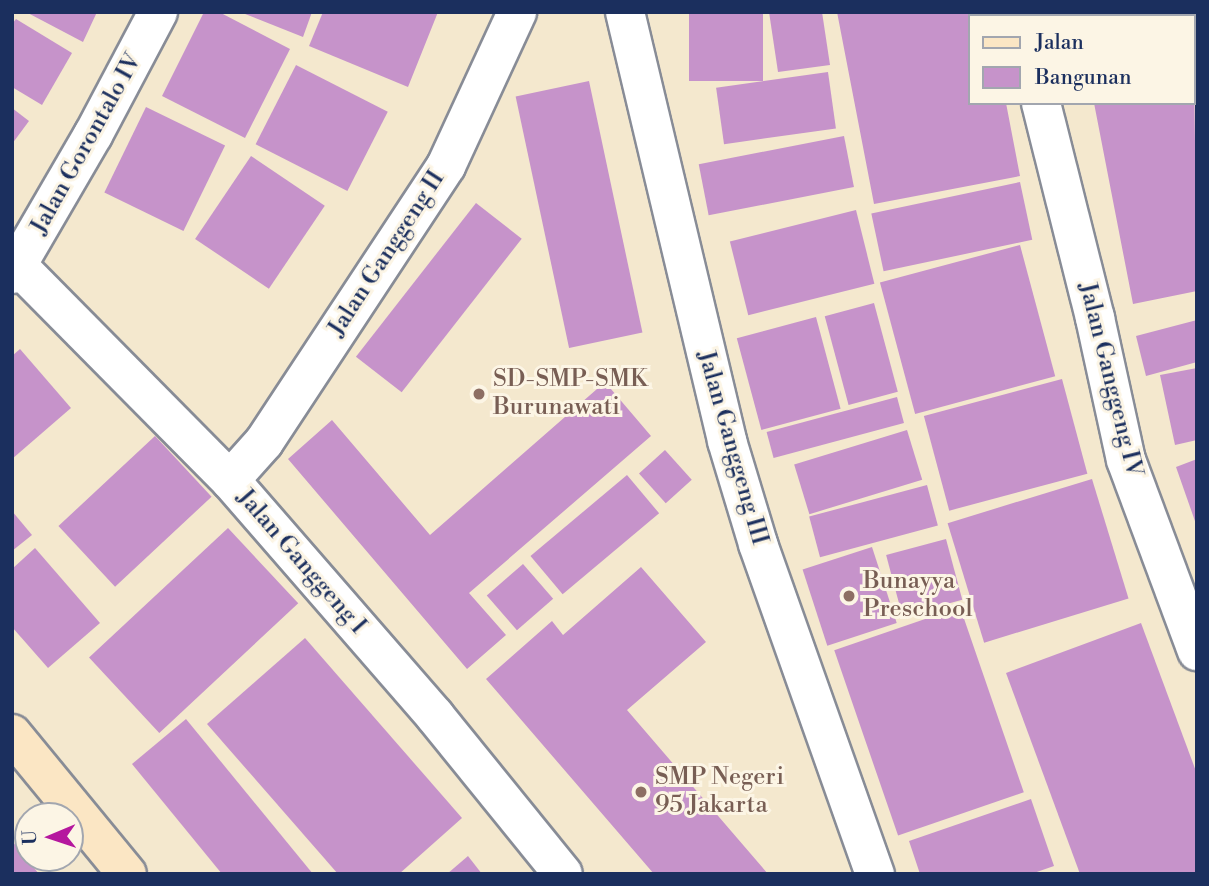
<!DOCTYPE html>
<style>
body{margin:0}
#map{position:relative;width:1209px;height:886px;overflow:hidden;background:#f4e8ce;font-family:"Libre Bodoni",serif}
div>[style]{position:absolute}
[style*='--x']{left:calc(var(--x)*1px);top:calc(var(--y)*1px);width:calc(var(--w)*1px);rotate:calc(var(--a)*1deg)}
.building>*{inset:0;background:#c693ca;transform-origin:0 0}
.roads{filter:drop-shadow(2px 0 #888c96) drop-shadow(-2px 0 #888c96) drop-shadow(0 2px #888c96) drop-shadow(0 -2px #888c96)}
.street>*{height:38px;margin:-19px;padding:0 19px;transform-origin:19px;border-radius:19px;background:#fff}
.secondary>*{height:38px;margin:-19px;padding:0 19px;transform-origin:19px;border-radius:19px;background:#fbe6c4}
.dots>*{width:19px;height:19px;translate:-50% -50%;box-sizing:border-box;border:4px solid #fcf5e5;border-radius:50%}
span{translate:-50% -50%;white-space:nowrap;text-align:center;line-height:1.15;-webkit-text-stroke:6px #fcf5e5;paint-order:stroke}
.street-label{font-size:24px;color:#1b2f5e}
.education-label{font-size:24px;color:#785e54}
.left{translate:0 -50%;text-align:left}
.frame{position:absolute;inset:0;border:14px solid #1b2f5e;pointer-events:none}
.legend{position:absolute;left:968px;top:14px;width:228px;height:91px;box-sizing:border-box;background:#fcf5e5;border:2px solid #a2a6af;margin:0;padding:9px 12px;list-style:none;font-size:21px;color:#1b2f5e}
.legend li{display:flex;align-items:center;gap:14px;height:35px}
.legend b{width:35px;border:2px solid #a2a6af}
.north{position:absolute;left:14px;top:802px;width:70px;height:70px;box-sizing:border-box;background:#fcf5e5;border:2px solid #a2a6af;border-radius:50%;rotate:268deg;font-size:19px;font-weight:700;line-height:28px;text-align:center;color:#1b2f5e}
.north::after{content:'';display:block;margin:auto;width:24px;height:32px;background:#b5179e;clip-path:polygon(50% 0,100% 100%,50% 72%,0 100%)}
</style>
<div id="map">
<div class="building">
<i style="clip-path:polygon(26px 12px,97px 12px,83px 42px)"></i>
<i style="clip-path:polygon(204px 12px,219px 12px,290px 49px,245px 138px,162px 96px)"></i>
<i style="clip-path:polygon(240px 12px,312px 12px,303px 37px)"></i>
<i style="clip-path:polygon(323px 12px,438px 12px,408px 87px,309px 46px)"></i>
<i style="left:689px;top:12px;width:74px;height:69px"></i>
<i style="clip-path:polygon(769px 12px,822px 12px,830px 65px,778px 72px)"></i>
<i style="clip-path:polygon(837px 12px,989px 12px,990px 16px,969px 16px,969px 103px,1006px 103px,1020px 176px,874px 204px)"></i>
<i style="left:1053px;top:12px;width:134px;height:4px"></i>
<i style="clip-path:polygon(16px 19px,72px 53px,42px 105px,12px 87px,12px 24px)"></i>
<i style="left:296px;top:65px;width:103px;height:89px;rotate:27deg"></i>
<i style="clip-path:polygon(1194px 67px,1197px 291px,1133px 304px,1094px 103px,1193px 103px)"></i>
<i style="left:828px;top:72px;width:57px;height:113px;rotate:82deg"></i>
<i style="left:589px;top:81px;width:257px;height:75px;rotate:78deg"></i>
<i style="left:146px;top:107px;width:88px;height:95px;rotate:26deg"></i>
<i style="clip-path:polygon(12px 108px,29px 121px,12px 144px)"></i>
<i style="left:844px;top:136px;width:52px;height:148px;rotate:79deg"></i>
<i style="left:251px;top:156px;width:89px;height:100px;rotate:34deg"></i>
<i style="left:1020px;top:182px;width:59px;height:152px;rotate:78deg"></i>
<i style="left:476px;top:203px;width:58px;height:195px;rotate:38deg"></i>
<i style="left:856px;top:210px;width:76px;height:130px;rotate:76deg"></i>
<i style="left:1020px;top:245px;width:136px;height:145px;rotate:75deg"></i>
<i style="left:874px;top:303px;width:92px;height:51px;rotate:75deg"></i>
<i style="left:816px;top:317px;width:95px;height:82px;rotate:75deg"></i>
<i style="clip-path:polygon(1197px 320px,1197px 362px,1146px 376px,1136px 336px)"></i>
<i style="clip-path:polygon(20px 349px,71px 408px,12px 459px,12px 356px)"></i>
<i style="clip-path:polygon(1197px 368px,1197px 440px,1175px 445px,1160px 375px)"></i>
<i style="left:1062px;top:379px;width:98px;height:143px;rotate:75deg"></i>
<i style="clip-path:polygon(605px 382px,651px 436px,469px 593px,506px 635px,467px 669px,288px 459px,332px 420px,430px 535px)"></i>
<i style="left:897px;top:397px;width:27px;height:135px;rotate:75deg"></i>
<i style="left:907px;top:430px;width:52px;height:118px;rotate:73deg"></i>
<i style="left:155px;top:436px;width:83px;height:132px;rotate:47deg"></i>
<i style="left:665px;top:450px;width:40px;height:35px;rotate:48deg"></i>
<i style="clip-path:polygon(1197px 459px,1197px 524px,1196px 524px,1176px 467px)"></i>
<i style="left:627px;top:475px;width:50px;height:126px;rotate:50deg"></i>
<i style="left:1092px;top:479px;width:125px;height:151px;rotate:73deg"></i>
<i style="left:927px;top:485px;width:42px;height:122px;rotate:75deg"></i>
<i style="clip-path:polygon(12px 511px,32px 535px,12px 551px)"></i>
<i style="left:228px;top:528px;width:103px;height:190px;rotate:47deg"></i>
<i style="left:946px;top:539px;width:63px;height:62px;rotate:75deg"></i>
<i style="left:872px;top:547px;width:80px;height:73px;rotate:72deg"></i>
<i style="clip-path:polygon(35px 548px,100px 623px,48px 668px,12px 627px,12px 569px)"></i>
<i style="left:523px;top:564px;width:46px;height:48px;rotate:49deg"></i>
<i style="clip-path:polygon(641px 567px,706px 642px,627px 710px,768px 874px,654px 874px,486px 679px,552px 621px,563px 635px)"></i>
<i style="left:960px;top:607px;width:196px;height:133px;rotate:71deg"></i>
<i style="clip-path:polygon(1141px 623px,1197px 774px,1197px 874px,1080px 874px,1006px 673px)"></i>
<i style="clip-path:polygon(305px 638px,462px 818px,399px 874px,338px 874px,207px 724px)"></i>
<i style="clip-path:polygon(186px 719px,313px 874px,222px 874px,132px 764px)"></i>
<i style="clip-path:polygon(1031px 799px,1054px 866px,1031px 874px,920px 874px,909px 841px)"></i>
<i style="clip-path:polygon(12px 841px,17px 847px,39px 874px,12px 874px)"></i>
<i style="clip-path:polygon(468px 856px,482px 874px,447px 874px)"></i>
</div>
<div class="roads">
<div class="street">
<i style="--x:625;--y:12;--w:441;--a:76.6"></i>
<i style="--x:727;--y:441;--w:108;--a:73.2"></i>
<i style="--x:758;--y:544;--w:350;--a:70.5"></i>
<i style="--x:1021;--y:12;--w:4;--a:76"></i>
<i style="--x:1041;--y:103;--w:222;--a:75.9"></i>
<i style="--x:1095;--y:318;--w:145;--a:77.7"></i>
<i style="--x:1126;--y:460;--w:204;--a:69.6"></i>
<i style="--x:19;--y:267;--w:300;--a:45.3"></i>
<i style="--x:230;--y:480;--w:313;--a:49"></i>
<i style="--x:435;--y:716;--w:203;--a:51"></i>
<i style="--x:12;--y:274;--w:161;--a:-59.8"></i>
<i style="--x:93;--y:135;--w:139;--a:-62.1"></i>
<i style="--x:230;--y:480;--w:51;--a:-48.2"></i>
<i style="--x:264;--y:442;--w:331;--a:-56.6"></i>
<i style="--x:446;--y:166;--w:170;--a:-65.2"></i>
</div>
<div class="secondary">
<i style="--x:12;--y:734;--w:181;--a:50.6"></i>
</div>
</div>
<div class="dots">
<i style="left:479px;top:394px;background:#8d6e63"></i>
<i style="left:849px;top:596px;background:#8d6e63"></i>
<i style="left:641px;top:792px;background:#8d6e63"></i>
</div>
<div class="street-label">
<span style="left:87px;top:144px;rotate:-61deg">Jalan Gorontalo IV</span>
<span style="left:387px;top:254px;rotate:-57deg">Jalan Ganggeng II</span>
<span style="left:1110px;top:380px;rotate:76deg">Jalan Ganggeng IV</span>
<span style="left:732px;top:448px;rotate:74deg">Jalan Ganggeng III</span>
<span style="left:301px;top:562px;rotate:49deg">Jalan Ganggeng I</span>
</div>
<div class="education-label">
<span class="left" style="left:493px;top:394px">SD-SMP-SMK<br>Burunawati</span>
<span class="left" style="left:863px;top:596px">Bunayya<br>Preschool</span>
<span class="left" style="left:655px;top:792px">SMP Negeri<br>95 Jakarta</span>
</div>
<div class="frame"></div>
<ul class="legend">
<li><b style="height:9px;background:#fbe6c4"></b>Jalan</li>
<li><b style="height:19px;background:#c693ca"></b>Bangunan</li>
</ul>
<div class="north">U</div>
</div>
